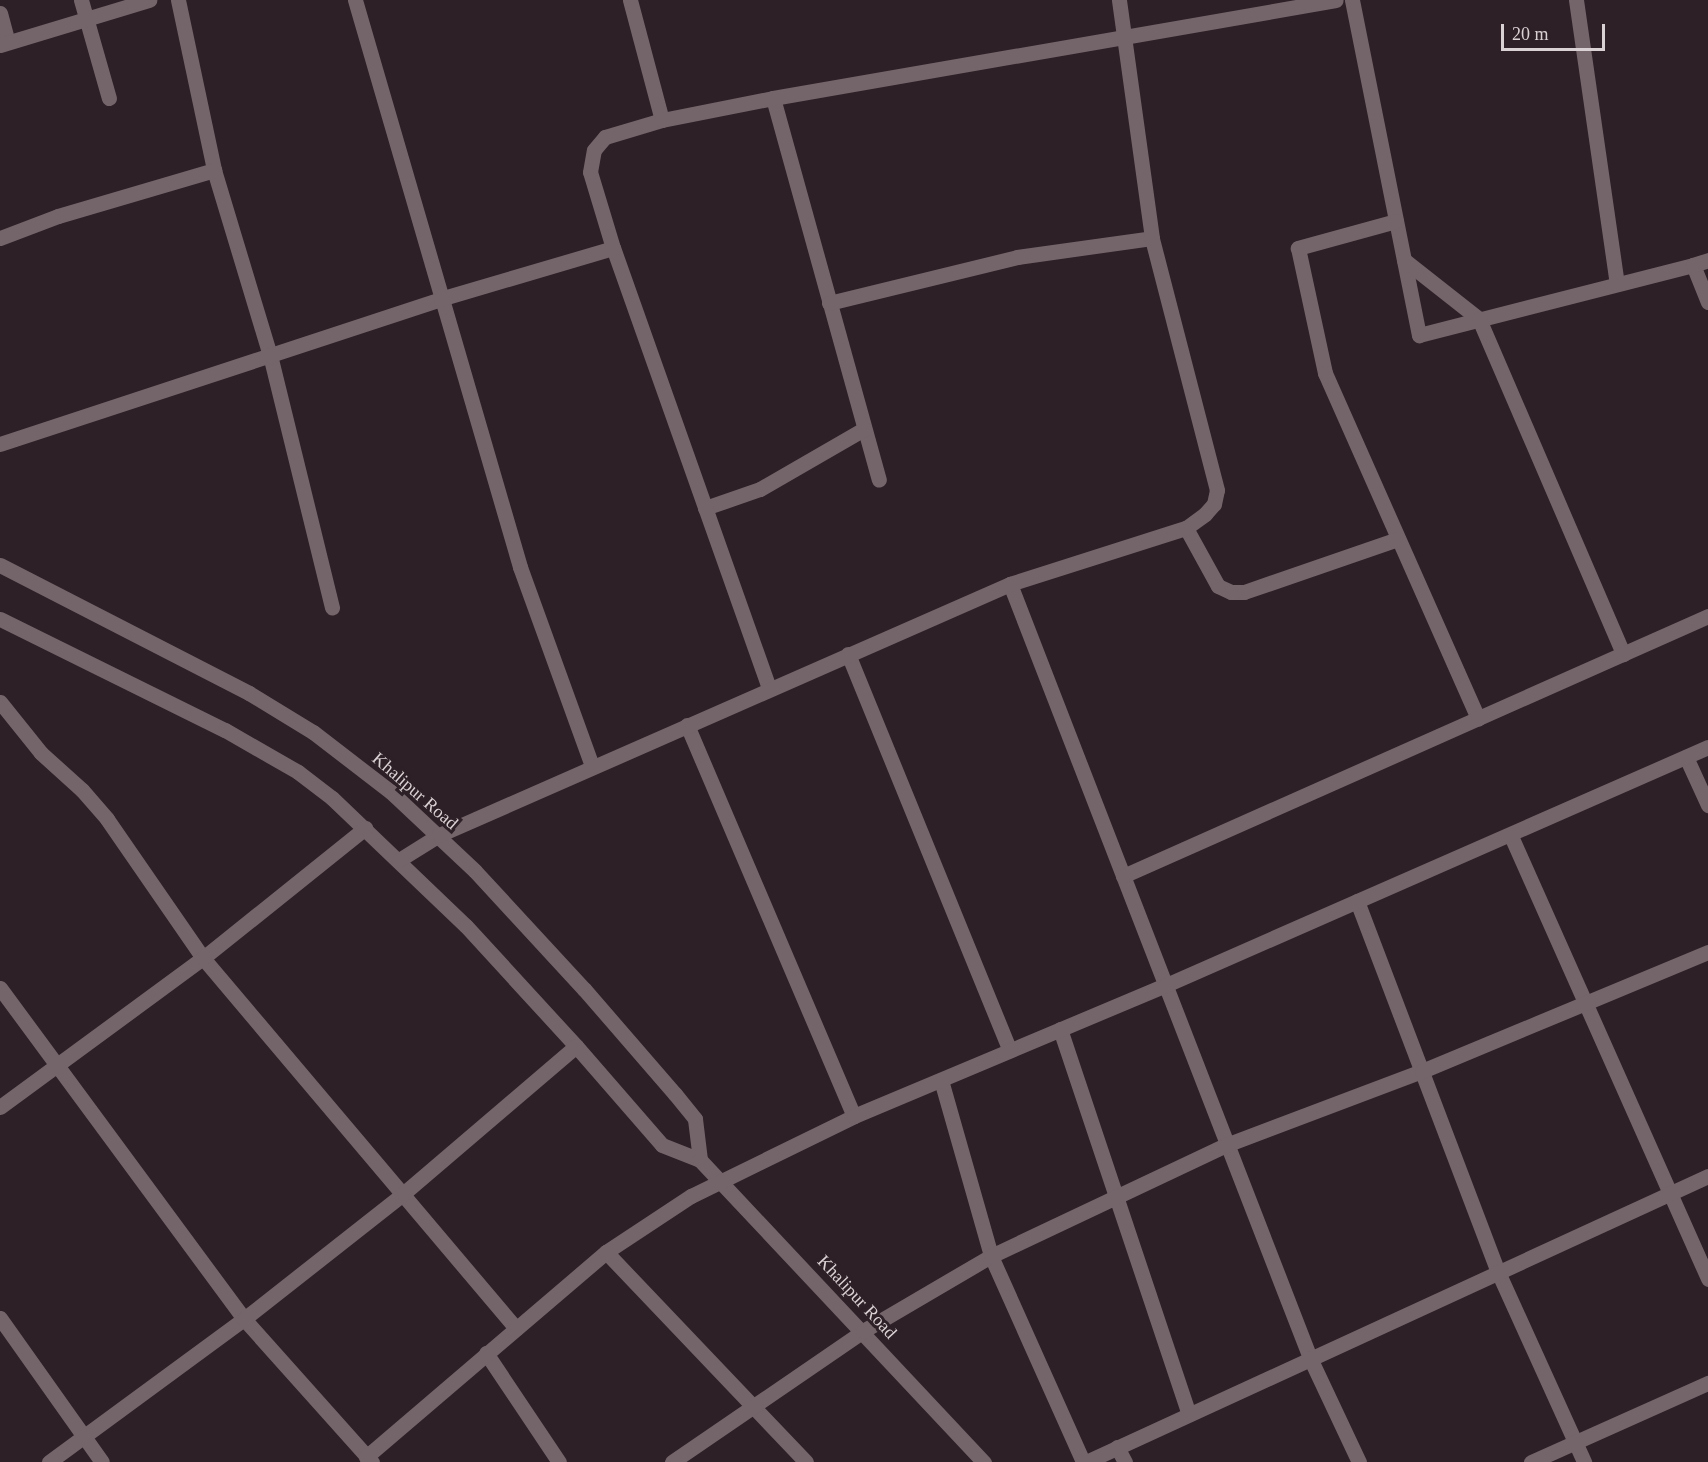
<!DOCTYPE html>
<style>
body{margin:0}
#map{position:relative;width:1708px;height:1462px;overflow:hidden;background:#2d2026;font-family:"Times New Roman",serif}
div>[style]{position:absolute}
[style*='--x']{left:calc(var(--x)*1px);top:calc(var(--y)*1px);width:calc(var(--w)*1px);rotate:calc(var(--a)*1deg)}
.minor>*{height:15px;margin:-7.5px;padding:0 7.5px;transform-origin:7.5px;border-radius:7.5px;background:#74656b}
span{translate:-50% -50%;white-space:nowrap;text-align:center;line-height:1.15;-webkit-text-stroke:6px #2d2026;paint-order:stroke}
.street-label{font-size:18px;color:#dad1d4}
.scale{position:absolute;left:1501px;top:24px;width:104px;height:27px;box-sizing:border-box;border:3px solid #dad1d4;border-top:0;padding-left:8px;font-size:18px;line-height:21px;white-space:nowrap;color:#dad1d4;-webkit-text-stroke:4px #2d2026;paint-order:stroke}
</style>
<div id="map">
<div class="minor">
<i style="--x:81;--y:0;--w:102;--a:74.1"></i>
<i style="--x:178;--y:0;--w:174;--a:78"></i>
<i style="--x:214;--y:170;--w:193;--a:73.2"></i>
<i style="--x:270;--y:355;--w:260;--a:76.2"></i>
<i style="--x:355;--y:0;--w:591;--a:73.77"></i>
<i style="--x:520;--y:567;--w:212;--a:70.1"></i>
<i style="--x:630;--y:0;--w:124;--a:75.1"></i>
<i style="--x:1352;--y:0;--w:342;--a:78.7"></i>
<i style="--x:1419;--y:335;--w:283;--a:-14.3"></i>
<i style="--x:1693;--y:265;--w:40;--a:68"></i>
<i style="--x:1576;--y:0;--w:287;--a:81.8"></i>
<i style="--x:0;--y:13;--w:30;--a:75"></i>
<i style="--x:0;--y:45;--w:156;--a:-16.8"></i>
<i style="--x:773;--y:98;--w:396;--a:74.5"></i>
<i style="--x:1396;--y:221;--w:102;--a:164.6"></i>
<i style="--x:1298;--y:248;--w:128;--a:77.8"></i>
<i style="--x:1325;--y:373;--w:378;--a:66.1"></i>
<i style="--x:0;--y:238;--w:62;--a:-20.8"></i>
<i style="--x:58;--y:216;--w:163;--a:-16.4"></i>
<i style="--x:1404;--y:260;--w:95;--a:38.2"></i>
<i style="--x:1479;--y:319;--w:365;--a:66.7"></i>
<i style="--x:1693;--y:265;--w:16;--a:-18"></i>
<i style="--x:829;--y:303;--w:194;--a:-13.7"></i>
<i style="--x:1017;--y:257;--w:136;--a:-8"></i>
<i style="--x:0;--y:444;--w:463;--a:-18.2"></i>
<i style="--x:440;--y:299;--w:180;--a:-16.4"></i>
<i style="--x:705;--y:508;--w:58;--a:-19.1"></i>
<i style="--x:760;--y:489;--w:120;--a:-30"></i>
<i style="--x:1186;--y:528;--w:66;--a:61.1"></i>
<i style="--x:1218;--y:586;--w:14;--a:25"></i>
<i style="--x:1231;--y:592;--w:13;--a:0"></i>
<i style="--x:1244;--y:592;--w:163;--a:-19"></i>
<i style="--x:0;--y:565;--w:280;--a:27.2"></i>
<i style="--x:249;--y:693;--w:75;--a:31.4"></i>
<i style="--x:313;--y:732;--w:98;--a:37.6"></i>
<i style="--x:391;--y:792;--w:115;--a:43.2"></i>
<i style="--x:475;--y:871;--w:161;--a:47.3"></i>
<i style="--x:584;--y:989;--w:139;--a:49.1"></i>
<i style="--x:675;--y:1094;--w:32;--a:51"></i>
<i style="--x:695;--y:1119;--w:41;--a:83"></i>
<i style="--x:1010;--y:584;--w:830;--a:68.81"></i>
<i style="--x:1310;--y:1358;--w:115;--a:64.8"></i>
<i style="--x:0;--y:619;--w:251;--a:26.3"></i>
<i style="--x:225;--y:730;--w:84;--a:29.9"></i>
<i style="--x:298;--y:772;--w:43;--a:37.4"></i>
<i style="--x:332;--y:798;--w:185;--a:43.7"></i>
<i style="--x:466;--y:926;--w:163;--a:47.5"></i>
<i style="--x:576;--y:1046;--w:131;--a:49"></i>
<i style="--x:662;--y:1145;--w:41;--a:21.5"></i>
<i style="--x:700;--y:1160;--w:415;--a:46.8"></i>
<i style="--x:848;--y:654;--w:428;--a:67.8"></i>
<i style="--x:769;--y:688;--w:467;--a:-109.5"></i>
<i style="--x:613;--y:248;--w:79;--a:-106.8"></i>
<i style="--x:590;--y:172;--w:22;--a:-80"></i>
<i style="--x:594;--y:150;--w:17;--a:-50"></i>
<i style="--x:605;--y:137;--w:59;--a:-16.6"></i>
<i style="--x:662;--y:120;--w:113;--a:-11.2"></i>
<i style="--x:773;--y:98;--w:571;--a:-9.87"></i>
<i style="--x:0;--y:702;--w:65;--a:51.2"></i>
<i style="--x:41;--y:753;--w:55;--a:42.1"></i>
<i style="--x:82;--y:790;--w:38;--a:49"></i>
<i style="--x:107;--y:819;--w:169;--a:55.4"></i>
<i style="--x:203;--y:958;--w:485;--a:49.8"></i>
<i style="--x:687;--y:725;--w:425;--a:66.9"></i>
<i style="--x:1686;--y:757;--w:53;--a:65.4"></i>
<i style="--x:1511;--y:836;--w:485;--a:66"></i>
<i style="--x:399;--y:860;--w:47;--a:-32"></i>
<i style="--x:439;--y:835;--w:624;--a:-23.73"></i>
<i style="--x:1010;--y:584;--w:185;--a:-17.7"></i>
<i style="--x:1186;--y:528;--w:24;--a:-36"></i>
<i style="--x:1205;--y:514;--w:13;--a:-48"></i>
<i style="--x:1214;--y:504;--w:14;--a:-78"></i>
<i style="--x:1217;--y:490;--w:260;--a:-104.5"></i>
<i style="--x:1152;--y:238;--w:240;--a:-97.9"></i>
<i style="--x:1123;--y:876;--w:640;--a:-23.96"></i>
<i style="--x:1357;--y:901;--w:397;--a:69.2"></i>
<i style="--x:1498;--y:1272;--w:209;--a:65.6"></i>
<i style="--x:0;--y:988;--w:411;--a:53.6"></i>
<i style="--x:244;--y:1319;--w:192;--a:48.2"></i>
<i style="--x:1060;--y:1029;--w:406;--a:71.5"></i>
<i style="--x:941;--y:1080;--w:183;--a:74.1"></i>
<i style="--x:991;--y:1256;--w:226;--a:65.9"></i>
<i style="--x:0;--y:1107;--w:252;--a:-36.3"></i>
<i style="--x:203;--y:958;--w:208;--a:-38.7"></i>
<i style="--x:606;--y:1252;--w:290;--a:46.4"></i>
<i style="--x:0;--y:1318;--w:176;--a:54.7"></i>
<i style="--x:486;--y:1353;--w:131;--a:56.2"></i>
<i style="--x:1117;--y:1447;--w:17;--a:62"></i>
<i style="--x:366;--y:1457;--w:316;--a:-40.5"></i>
<i style="--x:606;--y:1252;--w:102;--a:-33.4"></i>
<i style="--x:691;--y:1196;--w:182;--a:-26.1"></i>
<i style="--x:854;--y:1116;--w:338;--a:-22.8"></i>
<i style="--x:1166;--y:985;--w:592;--a:-23.71"></i>
<i style="--x:49;--y:1462;--w:242;--a:-36.3"></i>
<i style="--x:244;--y:1319;--w:204;--a:-38.2"></i>
<i style="--x:404;--y:1193;--w:226;--a:-40.5"></i>
<i style="--x:672;--y:1462;--w:232;--a:-34.4"></i>
<i style="--x:863;--y:1331;--w:148;--a:-30.4"></i>
<i style="--x:991;--y:1256;--w:260;--a:-25.3"></i>
<i style="--x:1226;--y:1145;--w:210;--a:-20.7"></i>
<i style="--x:1422;--y:1071;--w:310;--a:-22.6"></i>
<i style="--x:1086;--y:1462;--w:685;--a:-24.69"></i>
<i style="--x:1531;--y:1462;--w:194;--a:-24.1"></i>
</div>
<div class="street-label">
<span style="left:415px;top:791px;rotate:41deg">Khalipur Road</span>
<span style="left:857px;top:1297px;rotate:47deg">Khalipur Road</span>
</div>
<div class="scale">20 m</div>
</div>
